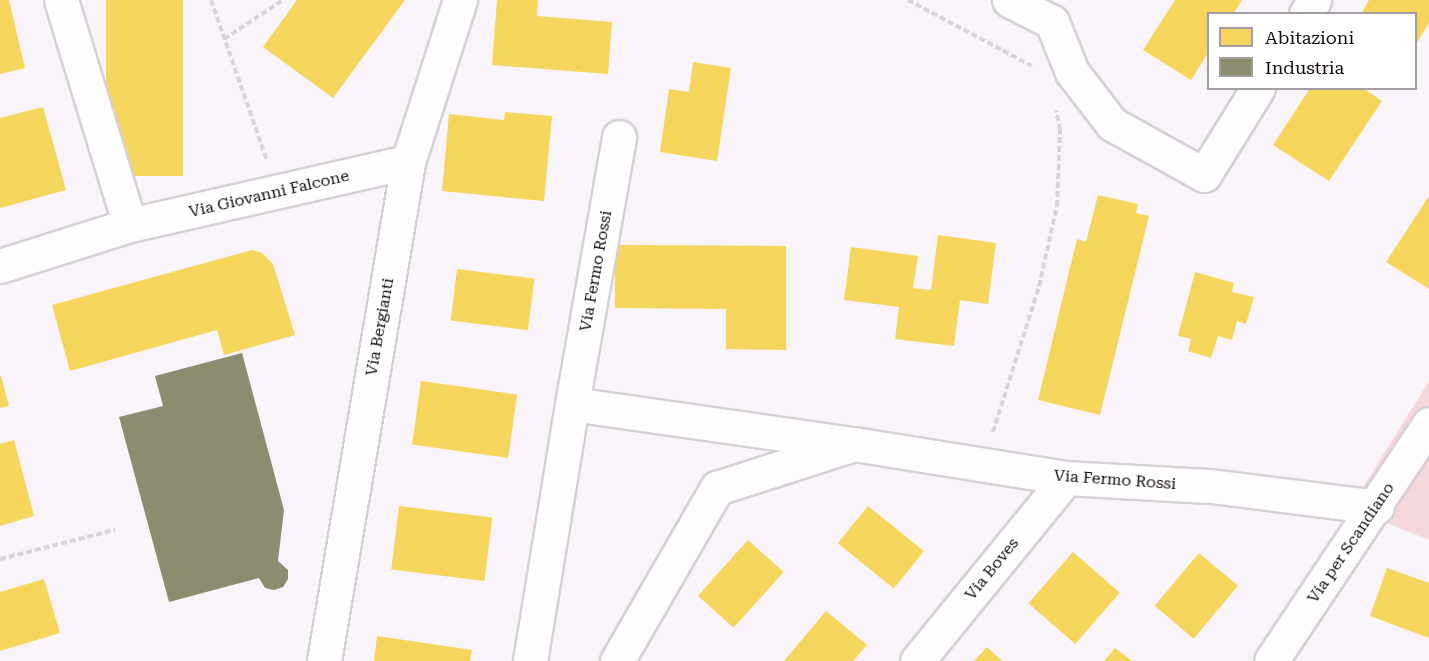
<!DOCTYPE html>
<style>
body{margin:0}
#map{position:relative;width:1429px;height:661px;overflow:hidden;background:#f9f4f9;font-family:"Roboto Serif",serif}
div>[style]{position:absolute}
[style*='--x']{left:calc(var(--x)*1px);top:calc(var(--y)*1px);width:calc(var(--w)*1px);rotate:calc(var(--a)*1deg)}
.green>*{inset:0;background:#f6d8dc}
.homes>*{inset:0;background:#f6d55c;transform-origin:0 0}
.industry>*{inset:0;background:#8c8c6e}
.path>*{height:4px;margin-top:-2px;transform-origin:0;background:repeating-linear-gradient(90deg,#d8d5d8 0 6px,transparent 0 9px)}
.roads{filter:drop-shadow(2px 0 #d7cfd6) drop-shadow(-2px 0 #d7cfd6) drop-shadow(0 2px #d7cfd6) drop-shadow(0 -2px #d7cfd6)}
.minor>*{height:33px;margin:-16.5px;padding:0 16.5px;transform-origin:16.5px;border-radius:16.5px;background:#fefdfe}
span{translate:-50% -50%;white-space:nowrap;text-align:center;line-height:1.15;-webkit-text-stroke:6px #fff;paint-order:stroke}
.street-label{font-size:16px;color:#130a12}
.legend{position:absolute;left:1207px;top:12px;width:210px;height:78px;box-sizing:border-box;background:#fff;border:2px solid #a19da0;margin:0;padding:8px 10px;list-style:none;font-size:18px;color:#130a12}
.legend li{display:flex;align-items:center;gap:12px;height:30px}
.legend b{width:30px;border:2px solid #a19da0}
</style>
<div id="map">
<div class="green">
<i style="clip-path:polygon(1429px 381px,1429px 540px,1350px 508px)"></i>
</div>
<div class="homes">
<i style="clip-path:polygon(0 0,9px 0,25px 68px,0 74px)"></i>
<i style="left:106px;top:0;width:77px;height:176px"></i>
<i style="clip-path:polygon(297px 0,405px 0,333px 98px,263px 47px)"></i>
<i style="clip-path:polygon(497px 0,538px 0,537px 16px,612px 22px,608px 74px,492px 65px)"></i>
<i style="clip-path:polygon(1175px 0,1242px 0,1233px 14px,1208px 14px,1208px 53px,1191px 80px,1143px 50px)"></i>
<i style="clip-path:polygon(1369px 0,1429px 0,1429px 23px,1416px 44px,1416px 14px,1361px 14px)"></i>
<i style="clip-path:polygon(693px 62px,731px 68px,717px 161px,660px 152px,669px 89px,689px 92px)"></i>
<i style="clip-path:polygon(1310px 88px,1363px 88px,1382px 101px,1329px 181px,1273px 145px)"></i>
<i style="clip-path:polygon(43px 107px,66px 190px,0 208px,0 118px)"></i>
<i style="clip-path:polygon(505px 112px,552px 116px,544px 201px,442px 191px,449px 114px,504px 120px)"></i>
<i style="clip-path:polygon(1098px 195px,1138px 204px,1136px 213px,1149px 216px,1100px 415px,1038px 400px,1077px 239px,1086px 242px)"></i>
<i style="clip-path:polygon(1429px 196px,1429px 289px,1386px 262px)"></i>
<i style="clip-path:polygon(938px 235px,996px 243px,988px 304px,960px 300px,954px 346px,895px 339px,899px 307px,844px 300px,851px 247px,918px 256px,913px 288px,931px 290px)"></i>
<i style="clip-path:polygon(615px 245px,786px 246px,786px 350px,726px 349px,726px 309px,615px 308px)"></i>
<i style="clip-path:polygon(252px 250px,262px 253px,273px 264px,295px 335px,224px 355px,217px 330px,70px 371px,52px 305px)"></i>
<i style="left:457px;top:269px;width:78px;height:52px;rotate:7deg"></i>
<i style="clip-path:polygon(1195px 272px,1234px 283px,1232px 292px,1254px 297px,1246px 324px,1237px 321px,1232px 340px,1218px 336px,1211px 358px,1188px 351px,1191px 339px,1178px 336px)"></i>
<i style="clip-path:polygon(1px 376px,9px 406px,0 408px,0 377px)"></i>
<i style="left:421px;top:381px;width:97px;height:64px;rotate:8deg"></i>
<i style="clip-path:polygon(14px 440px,34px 516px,0 526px,0 444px)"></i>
<i style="left:399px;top:506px;width:94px;height:64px;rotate:7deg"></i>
<i style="left:868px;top:506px;width:72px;height:48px;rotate:39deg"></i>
<i style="left:748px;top:540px;width:48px;height:75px;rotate:42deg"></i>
<i style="left:1073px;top:552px;width:62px;height:68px;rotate:41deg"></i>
<i style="left:1199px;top:553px;width:51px;height:69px;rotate:40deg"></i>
<i style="clip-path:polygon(1387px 568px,1429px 583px,1429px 638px,1370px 616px)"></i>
<i style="clip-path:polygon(44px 579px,60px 633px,0 651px,0 592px)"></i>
<i style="clip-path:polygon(826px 611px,867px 645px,853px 661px,784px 661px)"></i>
<i style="clip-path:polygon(377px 636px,472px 650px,470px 661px,374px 661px)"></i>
<i style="clip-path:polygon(987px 647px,1002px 661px,974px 661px)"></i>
<i style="clip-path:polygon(1115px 648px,1132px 661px,1104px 661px)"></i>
</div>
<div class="industry">
<i style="clip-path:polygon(242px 353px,284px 510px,278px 561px,288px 570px,288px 579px,283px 587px,274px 590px,265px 588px,259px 578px,169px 602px,119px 417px,163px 406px,155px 376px)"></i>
</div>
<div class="path">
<i style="--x:211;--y:0;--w:170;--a:70.8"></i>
<i style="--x:908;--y:0;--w:140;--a:28"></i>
<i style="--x:224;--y:39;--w:71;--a:-33.5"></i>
<i style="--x:993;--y:432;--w:153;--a:-72.5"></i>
<i style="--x:1039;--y:286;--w:82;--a:-77.3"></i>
<i style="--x:1057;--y:206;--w:76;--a:-87.7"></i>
<i style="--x:1060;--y:130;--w:20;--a:-101"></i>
<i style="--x:0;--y:559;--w:119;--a:-14.2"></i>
</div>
<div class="roads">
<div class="minor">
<i style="--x:61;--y:0;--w:235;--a:73"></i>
<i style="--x:1009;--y:0;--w:48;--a:27.1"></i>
<i style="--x:1052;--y:22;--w:54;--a:68.2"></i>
<i style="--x:1072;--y:72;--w:66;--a:52.4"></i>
<i style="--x:1112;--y:124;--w:105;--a:29"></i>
<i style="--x:1204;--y:175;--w:102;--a:-58.2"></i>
<i style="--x:1306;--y:14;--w:16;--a:-60"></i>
<i style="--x:0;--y:266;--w:136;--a:-17.5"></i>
<i style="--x:130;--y:225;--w:285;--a:-12.8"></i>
<i style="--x:572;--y:404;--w:271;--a:-80"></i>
<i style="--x:324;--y:661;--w:506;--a:-80.44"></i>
<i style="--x:408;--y:162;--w:170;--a:-72.2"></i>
<i style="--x:530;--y:661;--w:260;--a:-80.7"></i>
<i style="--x:572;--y:404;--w:276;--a:8.1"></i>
<i style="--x:617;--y:661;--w:200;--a:-60"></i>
<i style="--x:717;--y:488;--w:144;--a:-17.8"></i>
<i style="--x:854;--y:444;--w:215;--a:9.1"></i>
<i style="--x:1066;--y:478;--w:145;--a:3.2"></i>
<i style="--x:1211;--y:486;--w:167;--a:7.2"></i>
<i style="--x:917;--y:661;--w:236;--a:-50.8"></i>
<i style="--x:1271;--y:661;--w:285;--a:-56.3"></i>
</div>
</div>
<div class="street-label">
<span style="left:269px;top:194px;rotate:-13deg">Via Giovanni Falcone</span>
<span style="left:596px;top:271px;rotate:-80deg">Via Fermo Rossi</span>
<span style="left:380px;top:327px;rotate:-80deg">Via Bergianti</span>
<span style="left:1115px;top:480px;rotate:4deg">Via Fermo Rossi</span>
<span style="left:1351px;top:543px;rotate:-56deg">Via per Scandiano</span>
<span style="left:992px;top:569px;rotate:-51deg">Via Boves</span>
</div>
<ul class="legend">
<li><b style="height:16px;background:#f6d55c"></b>Abitazioni</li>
<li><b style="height:16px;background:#8c8c6e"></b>Industria</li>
</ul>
</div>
